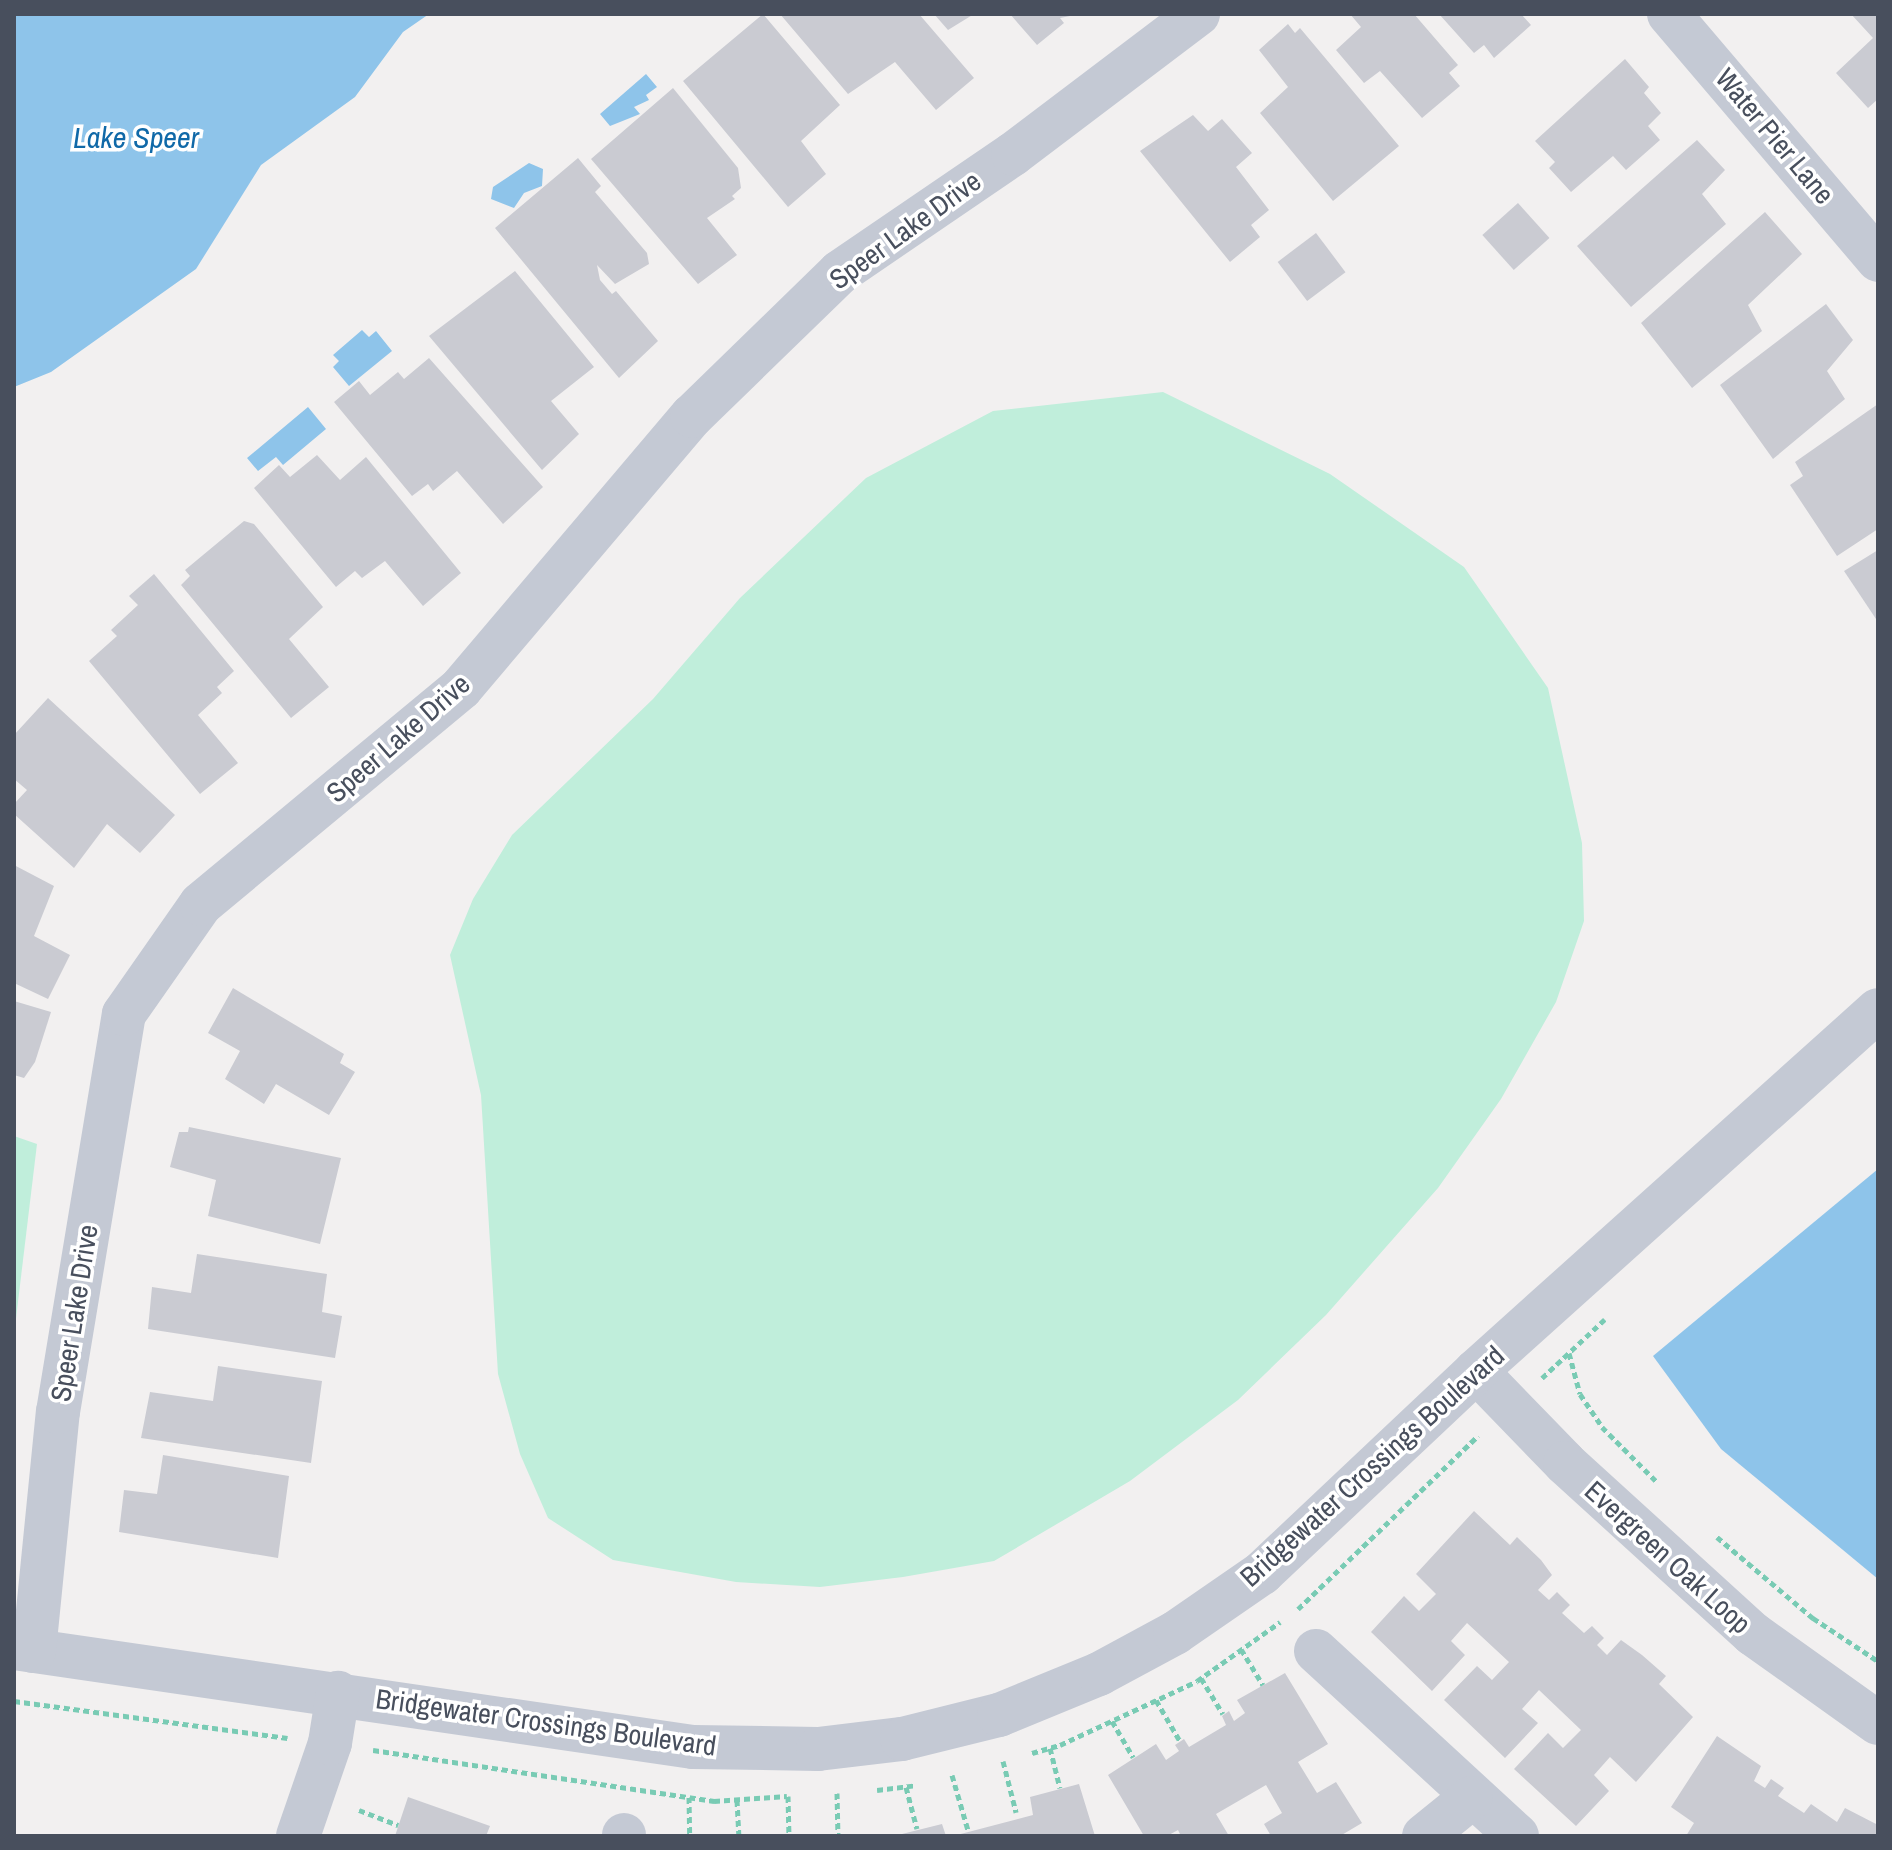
<!DOCTYPE html>
<style>
body{margin:0}
#map{position:relative;width:1892px;height:1850px;overflow:hidden;background:#f2f0f0;font-family:"Archivo Narrow",sans-serif}
div>[style]{position:absolute}
[style*='--x']{left:calc(var(--x)*1px);top:calc(var(--y)*1px);width:calc(var(--w)*1px);rotate:calc(var(--a)*1deg)}
.green>*{inset:0;background:#c0eedb}
.water>*{inset:0;background:#8ec4ea}
.building>*{inset:0;background:#cacbd2;transform-origin:0 0}
.path>*{height:5px;margin-top:-2.5px;transform-origin:0;background:repeating-linear-gradient(90deg,#79cbb4 0 6px,transparent 0 10px)}
.minor>*{height:44px;margin:-22px;padding:0 22px;transform-origin:22px;border-radius:22px;background:#c4c9d4}
span{translate:-50% -50%;white-space:nowrap;text-align:center;line-height:1.15;-webkit-text-stroke:7px #fff;paint-order:stroke}
.street-label{font-size:28px;color:#484f5d}
.water-label{font-size:30px;color:#1069a8;font-style:italic}
.frame{position:absolute;inset:0;border:16px solid #484f5d;pointer-events:none}
</style>
<div id="map">
<div class="green">
<i style="clip-path:polygon(1163px 392px,1330px 474px,1464px 567px,1548px 688px,1582px 843px,1584px 921px,1556px 1002px,1501px 1099px,1438px 1188px,1326px 1315px,1238px 1400px,1130px 1481px,994px 1561px,903px 1577px,820px 1587px,736px 1582px,613px 1560px,548px 1518px,520px 1454px,498px 1374px,481px 1095px,450px 955px,473px 899px,512px 835px,653px 699px,740px 598px,866px 478px,993px 411px)"></i>
<i style="clip-path:polygon(14px 1136px,37px 1144px,14px 1335px)"></i>
</div>
<div class="water">
<i style="clip-path:polygon(14px 14px,429px 14px,403px 32px,355px 97px,261px 165px,196px 269px,51px 372px,14px 387px)"></i>
<i style="clip-path:polygon(646px 74px,657px 87px,646px 95px,649px 100px,634px 107px,640px 114px,610px 126px,600px 114px)"></i>
<i style="clip-path:polygon(529px 163px,543px 169px,542px 186px,524px 193px,514px 208px,491px 199px,493px 187px)"></i>
<i style="clip-path:polygon(362px 330px,369px 337px,376px 331px,392px 351px,349px 386px,333px 367px,339px 361px,333px 355px)"></i>
<i style="clip-path:polygon(308px 407px,326px 429px,283px 465px,276px 457px,258px 471px,247px 458px)"></i>
<i style="clip-path:polygon(1878px 1169px,1878px 1579px,1721px 1449px,1653px 1356px)"></i>
</div>
<div class="building">
<i style="clip-path:polygon(763px 14px,840px 105px,801px 141px,826px 174px,788px 207px,683px 81px)"></i>
<i style="clip-path:polygon(780px 14px,919px 14px,974px 78px,936px 110px,895px 62px,848px 94px)"></i>
<i style="clip-path:polygon(934px 14px,974px 14px,948px 30px)"></i>
<i style="clip-path:polygon(1010px 14px,1075px 14px,1075px 15px,1060px 18px,1064px 23px,1037px 45px)"></i>
<i style="clip-path:polygon(1350px 14px,1414px 14px,1458px 65px,1449px 73px,1460px 86px,1422px 118px,1380px 71px,1364px 83px,1336px 50px,1361px 27px)"></i>
<i style="clip-path:polygon(1439px 14px,1521px 14px,1531px 25px,1494px 58px,1484px 45px,1474px 53px)"></i>
<i style="clip-path:polygon(1851px 14px,1878px 14px,1878px 99px,1868px 108px,1836px 73px,1873px 38px)"></i>
<i style="clip-path:polygon(1288px 24px,1295px 33px,1300px 28px,1399px 146px,1333px 201px,1260px 113px,1288px 87px,1259px 50px)"></i>
<i style="clip-path:polygon(1625px 59px,1649px 87px,1644px 93px,1661px 113px,1648px 126px,1660px 140px,1626px 170px,1613px 156px,1571px 192px,1549px 168px,1555px 162px,1535px 141px)"></i>
<i style="clip-path:polygon(673px 88px,738px 168px,741px 188px,732px 196px,735px 199px,707px 218px,737px 255px,698px 284px,591px 159px)"></i>
<i style="clip-path:polygon(1193px 115px,1208px 131px,1222px 119px,1252px 153px,1236px 167px,1269px 210px,1251px 225px,1260px 237px,1230px 262px,1140px 151px)"></i>
<i style="clip-path:polygon(1697px 140px,1725px 170px,1702px 194px,1726px 224px,1631px 307px,1577px 246px)"></i>
<i style="clip-path:polygon(578px 158px,601px 186px,595px 192px,647px 253px,649px 264px,615px 284px,597px 265px,600px 280px,612px 294px,616px 291px,658px 341px,619px 378px,495px 228px)"></i>
<i style="left:1518px;top:203px;width:47px;height:48px;rotate:48deg"></i>
<i style="clip-path:polygon(1765px 212px,1802px 254px,1748px 305px,1762px 331px,1692px 388px,1641px 323px)"></i>
<i style="left:1316px;top:233px;width:49px;height:48px;rotate:53deg"></i>
<i style="clip-path:polygon(515px 271px,594px 367px,551px 401px,579px 434px,542px 470px,429px 336px)"></i>
<i style="clip-path:polygon(1826px 304px,1853px 340px,1827px 371px,1845px 399px,1773px 459px,1720px 385px)"></i>
<i style="clip-path:polygon(429px 358px,543px 487px,503px 524px,457px 471px,433px 491px,428px 484px,412px 496px,334px 402px,359px 381px,370px 395px,398px 372px,404px 379px)"></i>
<i style="clip-path:polygon(1878px 404px,1878px 529px,1837px 556px,1790px 485px,1803px 476px,1795px 462px)"></i>
<i style="clip-path:polygon(317px 455px,340px 480px,366px 457px,461px 573px,423px 606px,385px 561px,362px 578px,355px 571px,336px 587px,254px 488px,279px 465px,290px 477px)"></i>
<i style="clip-path:polygon(244px 521px,254px 524px,323px 607px,289px 639px,329px 687px,291px 718px,181px 585px,190px 576px,185px 570px)"></i>
<i style="clip-path:polygon(1878px 550px,1878px 622px,1844px 571px)"></i>
<i style="clip-path:polygon(154px 574px,234px 671px,217px 687px,222px 693px,198px 715px,238px 763px,200px 794px,89px 661px,117px 636px,111px 630px,138px 605px,129px 596px)"></i>
<i style="clip-path:polygon(48px 698px,175px 815px,140px 853px,107px 824px,74px 868px,14px 814px,14px 804px,27px 790px,14px 779px,14px 735px)"></i>
<i style="clip-path:polygon(14px 865px,54px 886px,34px 936px,70px 955px,48px 999px,14px 983px)"></i>
<i style="clip-path:polygon(233px 988px,344px 1054px,340px 1063px,355px 1072px,329px 1115px,276px 1084px,264px 1104px,225px 1079px,240px 1051px,208px 1033px)"></i>
<i style="clip-path:polygon(14px 1001px,51px 1012px,35px 1062px,24px 1078px,14px 1075px)"></i>
<i style="clip-path:polygon(189px 1127px,341px 1158px,320px 1244px,208px 1216px,216px 1180px,170px 1167px,179px 1132px,188px 1132px)"></i>
<i style="clip-path:polygon(197px 1254px,327px 1274px,322px 1312px,342px 1316px,335px 1358px,148px 1329px,152px 1287px,191px 1293px)"></i>
<i style="clip-path:polygon(218px 1366px,322px 1381px,311px 1463px,141px 1438px,150px 1392px,213px 1401px)"></i>
<i style="clip-path:polygon(163px 1455px,289px 1476px,278px 1558px,119px 1532px,124px 1490px,157px 1494px)"></i>
<i style="clip-path:polygon(1474px 1511px,1510px 1545px,1517px 1537px,1541px 1560px,1552px 1575px,1538px 1590px,1549px 1600px,1557px 1592px,1570px 1605px,1562px 1613px,1584px 1633px,1592px 1626px,1604px 1638px,1597px 1645px,1607px 1655px,1621px 1640px,1642px 1655px,1666px 1676px,1659px 1684px,1693px 1717px,1636px 1782px,1610px 1757px,1594px 1775px,1609px 1791px,1576px 1826px,1514px 1769px,1548px 1733px,1563px 1748px,1581px 1730px,1539px 1690px,1522px 1709px,1538px 1723px,1505px 1758px,1444px 1700px,1477px 1666px,1492px 1680px,1509px 1662px,1467px 1623px,1451px 1641px,1465px 1655px,1432px 1691px,1371px 1632px,1404px 1596px,1419px 1611px,1436px 1594px,1416px 1574px)"></i>
<i style="clip-path:polygon(1285px 1673px,1328px 1744px,1298px 1762px,1317px 1793px,1336px 1782px,1362px 1823px,1340px 1836px,1271px 1836px,1264px 1824px,1282px 1813px,1266px 1785px,1216px 1814px,1229px 1836px,1181px 1836px,1178px 1830px,1167px 1836px,1144px 1836px,1108px 1775px,1156px 1744px,1166px 1760px,1179px 1751px,1175px 1745px,1184px 1739px,1189px 1747px,1226px 1725px,1222px 1716px,1229px 1711px,1234px 1721px,1245px 1713px,1237px 1700px)"></i>
<i style="clip-path:polygon(1717px 1736px,1761px 1766px,1754px 1781px,1765px 1788px,1771px 1779px,1784px 1788px,1778px 1796px,1804px 1813px,1811px 1804px,1837px 1822px,1845px 1808px,1878px 1825px,1878px 1836px,1686px 1836px,1694px 1823px,1671px 1807px)"></i>
<i style="clip-path:polygon(1079px 1784px,1095px 1836px,953px 1836px,1033px 1815px,1030px 1797px)"></i>
<i style="clip-path:polygon(408px 1797px,490px 1826px,486px 1836px,395px 1836px)"></i>
<i style="clip-path:polygon(942px 1824px,946px 1836px,898px 1836px,898px 1835px)"></i>
</div>
<div class="path">
<i style="--x:1569;--y:1353;--w:42;--a:75"></i>
<i style="--x:1580;--y:1394;--w:40;--a:56"></i>
<i style="--x:1602;--y:1427;--w:76;--a:45"></i>
<i style="--x:1542;--y:1378;--w:86;--a:-43.1"></i>
<i style="--x:1717;--y:1537;--w:126;--a:40.2"></i>
<i style="--x:1813;--y:1618;--w:78;--a:33.5"></i>
<i style="--x:1298;--y:1609;--w:250;--a:-43.9"></i>
<i style="--x:1241;--y:1649;--w:42;--a:58.6"></i>
<i style="--x:1201;--y:1678;--w:42;--a:58.6"></i>
<i style="--x:1156;--y:1700;--w:48;--a:59.7"></i>
<i style="--x:14;--y:1701;--w:276;--a:7.7"></i>
<i style="--x:1112;--y:1721;--w:42;--a:59.7"></i>
<i style="--x:1050;--y:1748;--w:41;--a:76"></i>
<i style="--x:373;--y:1750;--w:345;--a:8.5"></i>
<i style="--x:714;--y:1801;--w:73;--a:-3.9"></i>
<i style="--x:1032;--y:1753;--w:29;--a:-16"></i>
<i style="--x:1060;--y:1745;--w:151;--a:-25"></i>
<i style="--x:1197;--y:1681;--w:102;--a:-35.4"></i>
<i style="--x:1003;--y:1761;--w:53;--a:75.7"></i>
<i style="--x:952;--y:1775;--w:57;--a:73.8"></i>
<i style="--x:906;--y:1787;--w:43;--a:75.3"></i>
<i style="--x:877;--y:1790;--w:38;--a:-7"></i>
<i style="--x:837;--y:1793;--w:43;--a:88.7"></i>
<i style="--x:788;--y:1796;--w:40;--a:88.6"></i>
<i style="--x:689;--y:1797;--w:39;--a:89"></i>
<i style="--x:737;--y:1800;--w:36;--a:87"></i>
<i style="--x:359;--y:1810;--w:42;--a:21"></i>
</div>
<div class="minor">
<i style="--x:1669;--y:14;--w:323;--a:49.6"></i>
<i style="--x:1476;--y:1371;--w:128;--a:45.9"></i>
<i style="--x:1565;--y:1463;--w:254;--a:42.3"></i>
<i style="--x:1753;--y:1634;--w:153;--a:35.5"></i>
<i style="--x:14;--y:1648;--w:686;--a:8.3"></i>
<i style="--x:693;--y:1747;--w:125;--a:0.9"></i>
<i style="--x:818;--y:1749;--w:85;--a:-6.8"></i>
<i style="--x:902;--y:1739;--w:100;--a:-13.9"></i>
<i style="--x:999;--y:1715;--w:108;--a:-22.3"></i>
<i style="--x:1099;--y:1674;--w:86;--a:-28.3"></i>
<i style="--x:1175;--y:1633;--w:106;--a:-34.6"></i>
<i style="--x:1262;--y:1573;--w:294;--a:-43.3"></i>
<i style="--x:1476;--y:1371;--w:540;--a:-41.92"></i>
<i style="--x:34;--y:1651;--w:240;--a:-84.3"></i>
<i style="--x:58;--y:1412;--w:403;--a:-80.6"></i>
<i style="--x:124;--y:1014;--w:134;--a:-55"></i>
<i style="--x:201;--y:904;--w:338;--a:-39.7"></i>
<i style="--x:461;--y:688;--w:357;--a:-49.7"></i>
<i style="--x:692;--y:416;--w:206;--a:-44.2"></i>
<i style="--x:840;--y:272;--w:209;--a:-34.3"></i>
<i style="--x:1013;--y:154;--w:232;--a:-37.1"></i>
<i style="--x:1316;--y:1651;--w:273;--a:42.6"></i>
<i style="--x:298;--y:1836;--w:98;--a:-71"></i>
<i style="--x:330;--y:1743;--w:51;--a:-80.9"></i>
<i style="--x:624;--y:1836;--w:1;--a:-90"></i>
<i style="--x:1424;--y:1836;--w:60;--a:-39"></i>
</div>
<div class="street-label">
<span style="left:1775px;top:136px;rotate:50deg">Water Pier Lane</span>
<span style="left:905px;top:230px;rotate:-36deg">Speer Lake Drive</span>
<span style="left:398px;top:738px;rotate:-41deg">Speer Lake Drive</span>
<span style="left:74px;top:1313px;rotate:-81deg">Speer Lake Drive</span>
<span style="left:1372px;top:1466px;rotate:-42deg">Bridgewater Crossings Boulevard</span>
<span style="left:1668px;top:1557px;rotate:42deg">Evergreen Oak Loop</span>
<span style="left:546px;top:1722px;rotate:8deg">Bridgewater Crossings Boulevard</span>
</div>
<div class="water-label">
<span style="left:136px;top:137px">Lake Speer</span>
</div>
<div class="frame"></div>
</div>
